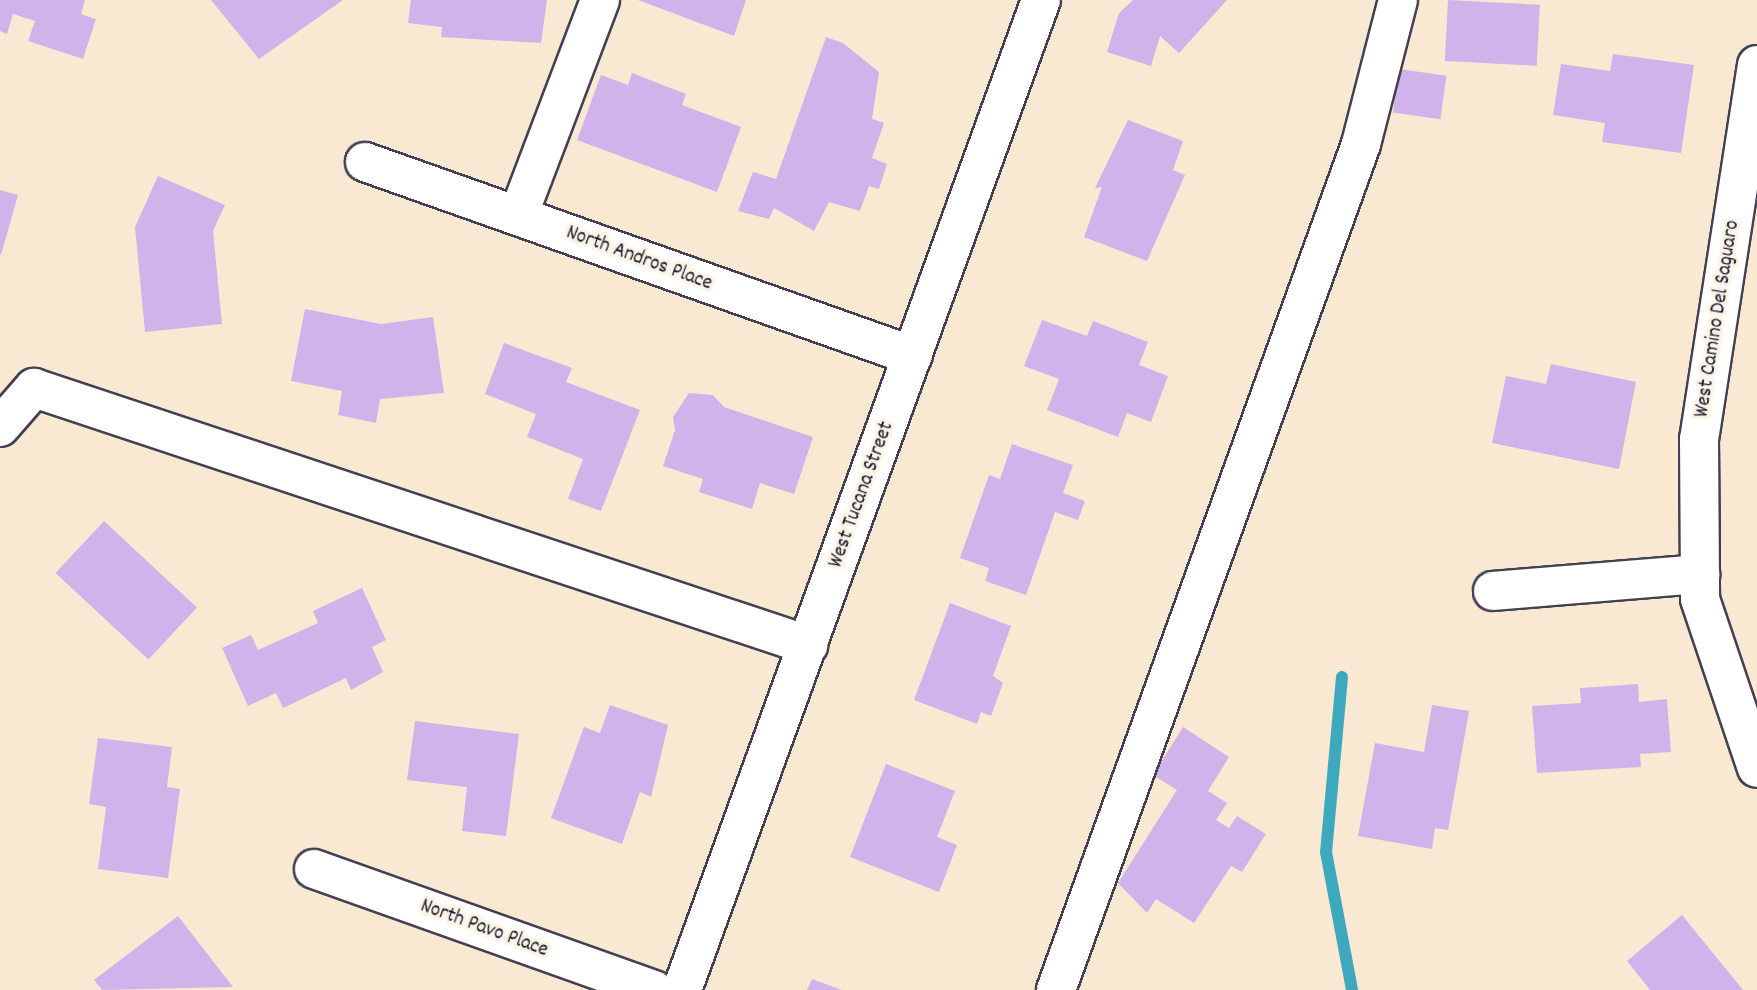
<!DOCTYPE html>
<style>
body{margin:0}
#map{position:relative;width:1757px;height:990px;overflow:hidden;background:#f9e9d3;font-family:Dekko,sans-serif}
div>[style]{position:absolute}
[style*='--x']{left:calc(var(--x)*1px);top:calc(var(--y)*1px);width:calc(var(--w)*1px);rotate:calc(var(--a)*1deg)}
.stream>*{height:12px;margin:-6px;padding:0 6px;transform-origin:6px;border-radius:6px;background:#3ea8be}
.building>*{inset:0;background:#cfb3ea;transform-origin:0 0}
.roads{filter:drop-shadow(2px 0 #424052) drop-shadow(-2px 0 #424052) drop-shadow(0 2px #424052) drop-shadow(0 -2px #424052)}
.minor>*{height:38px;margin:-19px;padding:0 19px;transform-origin:19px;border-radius:19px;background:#fff}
span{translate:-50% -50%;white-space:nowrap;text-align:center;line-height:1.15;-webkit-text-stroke:7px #fcf5e5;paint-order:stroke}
.street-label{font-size:21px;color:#22223b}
</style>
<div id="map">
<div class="stream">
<i style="--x:1342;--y:677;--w:176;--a:95.2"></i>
<i style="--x:1326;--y:852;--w:140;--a:79.3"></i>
</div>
<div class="building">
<i style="clip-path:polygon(0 0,85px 0,81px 14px,96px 19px,83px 59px,28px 41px,35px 21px,13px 14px,7px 34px,0 31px)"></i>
<i style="clip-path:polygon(211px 0,343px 0,259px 59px)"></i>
<i style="clip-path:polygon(411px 0,547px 0,541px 43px,441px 37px,442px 27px,408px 23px)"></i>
<i style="clip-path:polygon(638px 0,746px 0,734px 36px)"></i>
<i style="clip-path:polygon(1133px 0,1227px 0,1179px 53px,1160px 36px,1151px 66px,1107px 52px,1119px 13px)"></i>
<i style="left:1448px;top:0;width:92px;height:61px;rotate:3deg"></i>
<i style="clip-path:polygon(826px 37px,843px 43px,879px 72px,872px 119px,884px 123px,872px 158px,887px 164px,879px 189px,869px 186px,860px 211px,829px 202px,814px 231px,774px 208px,769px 219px,738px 211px,753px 172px,776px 179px)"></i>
<i style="clip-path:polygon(1613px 54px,1694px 65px,1681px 153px,1602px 142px,1605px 123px,1553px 115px,1561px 64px,1610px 71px)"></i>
<i style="left:1399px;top:69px;width:48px;height:44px;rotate:8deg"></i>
<i style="clip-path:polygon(632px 73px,686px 94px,682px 105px,741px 127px,717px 192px,577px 140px,601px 75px,628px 85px)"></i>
<i style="clip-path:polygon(1128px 120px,1183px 141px,1173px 170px,1185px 175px,1147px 261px,1084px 237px,1102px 187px,1095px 188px)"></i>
<i style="clip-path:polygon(158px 176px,225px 205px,213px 231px,222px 324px,145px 332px,135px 227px)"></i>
<i style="clip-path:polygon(0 190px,18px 195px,1px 255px,0 254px)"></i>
<i style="clip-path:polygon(305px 309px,381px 324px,433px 317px,444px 393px,380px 399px,376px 423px,338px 415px,342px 391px,291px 381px)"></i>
<i style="clip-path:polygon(1042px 320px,1087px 336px,1093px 321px,1148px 342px,1139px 365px,1168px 376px,1151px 422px,1127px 413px,1118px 437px,1047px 410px,1059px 379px,1024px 366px)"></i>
<i style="clip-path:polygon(504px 343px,572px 368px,566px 382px,640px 410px,601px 511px,568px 499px,583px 459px,527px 437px,536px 414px,485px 394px)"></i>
<i style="clip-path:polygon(1551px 364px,1636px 382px,1619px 469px,1492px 443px,1506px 376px,1546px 384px)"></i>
<i style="clip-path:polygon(689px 393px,713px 395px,724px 407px,813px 437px,794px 494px,760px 483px,752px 509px,699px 492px,703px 479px,663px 466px,675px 430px,673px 417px)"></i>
<i style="clip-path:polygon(1012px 444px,1073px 465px,1063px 493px,1085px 501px,1078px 520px,1055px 512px,1026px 595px,985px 581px,989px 568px,960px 558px,989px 475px,1000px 479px)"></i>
<i style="left:104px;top:521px;width:127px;height:71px;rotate:43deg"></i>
<i style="clip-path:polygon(362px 588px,386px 640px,372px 647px,383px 672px,351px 690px,346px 678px,283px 708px,276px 693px,248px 706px,222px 648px,251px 635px,258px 650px,318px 623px,313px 611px)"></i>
<i style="clip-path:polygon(950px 603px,1011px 626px,993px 676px,1003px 683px,991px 716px,981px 712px,977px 724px,914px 700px)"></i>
<i style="clip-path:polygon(1638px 684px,1639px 702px,1667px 699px,1671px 752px,1640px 754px,1641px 767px,1537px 773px,1532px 706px,1581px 703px,1580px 688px)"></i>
<i style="clip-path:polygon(610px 705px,668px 725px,651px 797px,640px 792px,622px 844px,551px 818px,584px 727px,600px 733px)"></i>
<i style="clip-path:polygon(1432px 705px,1469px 711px,1448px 830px,1435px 828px,1432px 849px,1358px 836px,1375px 743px,1424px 752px)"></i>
<i style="clip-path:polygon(415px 721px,519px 734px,506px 836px,462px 831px,467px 787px,407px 780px)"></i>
<i style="clip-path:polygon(1183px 727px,1229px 757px,1208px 791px,1227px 803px,1216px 820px,1229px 828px,1237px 816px,1266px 834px,1242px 872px,1231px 866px,1194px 923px,1156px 899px,1147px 913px,1118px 883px,1177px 790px,1153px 775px)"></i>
<i style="clip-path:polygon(98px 738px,172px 747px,167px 787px,180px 789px,168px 878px,98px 869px,106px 807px,89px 804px)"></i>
<i style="clip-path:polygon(886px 764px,955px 791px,937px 837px,957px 845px,939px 892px,850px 857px)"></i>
<i style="clip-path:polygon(1682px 915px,1743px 990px,1650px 990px,1627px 961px)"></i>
<i style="clip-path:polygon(178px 916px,233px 987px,102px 990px,94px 980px)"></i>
<i style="clip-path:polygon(812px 979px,842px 990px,807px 990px)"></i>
</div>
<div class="roads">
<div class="minor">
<i style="--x:1757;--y:65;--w:378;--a:98.8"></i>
<i style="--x:1699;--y:439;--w:160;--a:89.6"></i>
<i style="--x:1700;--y:599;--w:178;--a:71.4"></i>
<i style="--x:365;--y:162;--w:581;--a:19.49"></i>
<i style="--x:518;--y:216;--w:231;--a:-69.2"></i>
<i style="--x:0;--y:427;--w:52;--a:-48.9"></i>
<i style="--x:34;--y:388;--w:816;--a:18.37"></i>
<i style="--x:1493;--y:591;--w:208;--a:-4.7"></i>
<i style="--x:314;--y:869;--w:361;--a:19.6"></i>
<i style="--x:682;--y:990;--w:1053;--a:-70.07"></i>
<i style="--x:1056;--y:990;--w:899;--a:-70.17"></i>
<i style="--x:1361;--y:144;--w:149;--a:-75.6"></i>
</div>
</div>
<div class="street-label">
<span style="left:639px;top:259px;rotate:20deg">North Andros Place</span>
<span style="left:1718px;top:319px;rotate:-81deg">West Camino Del Saguaro</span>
<span style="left:862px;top:495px;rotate:-70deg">West Tucana Street</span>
<span style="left:484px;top:929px;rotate:20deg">North Pavo Place</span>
</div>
</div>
